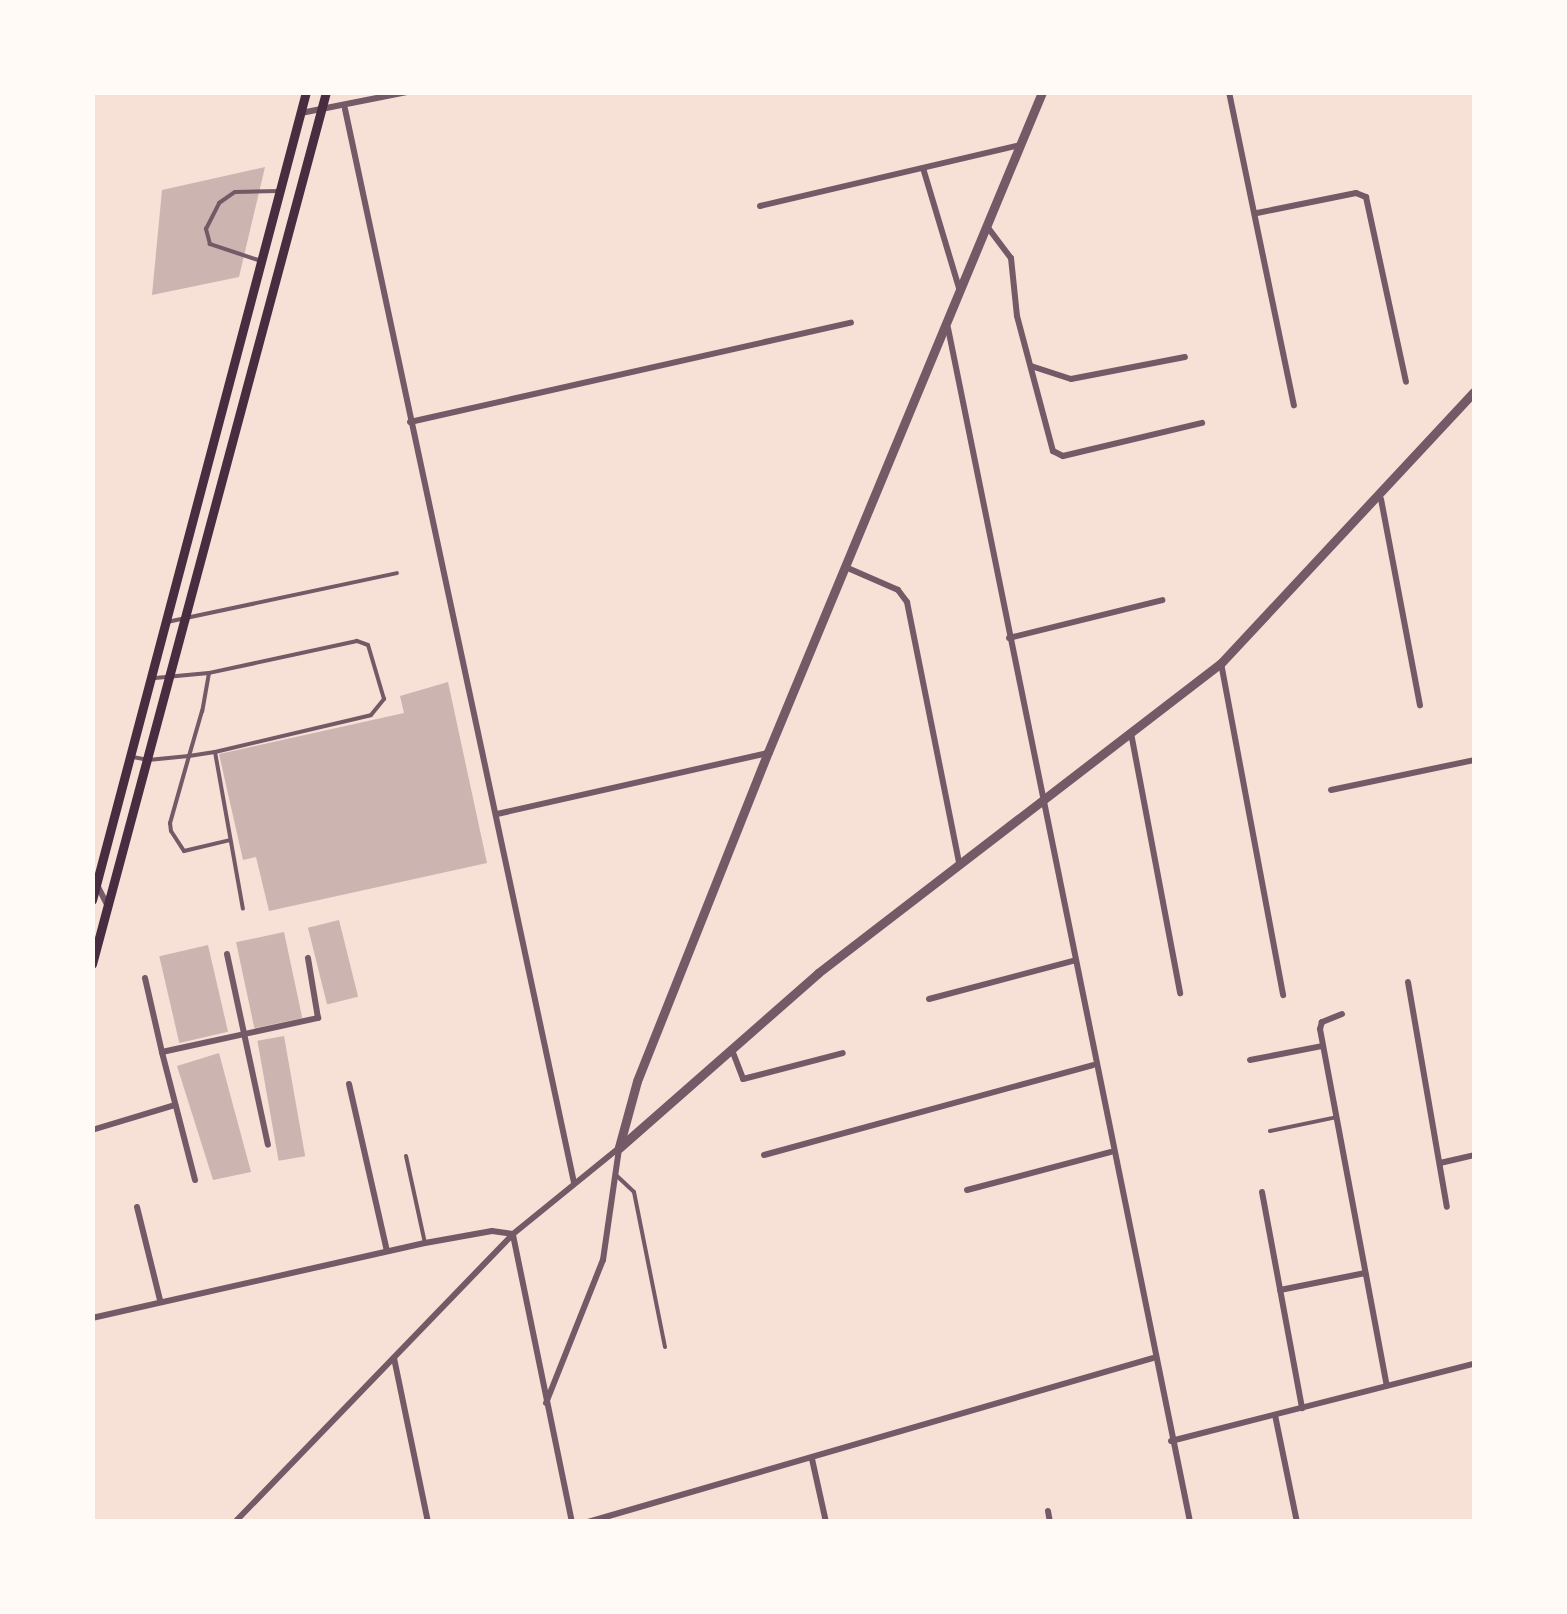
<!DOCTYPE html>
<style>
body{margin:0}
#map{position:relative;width:1567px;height:1614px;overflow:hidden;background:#f7e1d7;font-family:Overpass,sans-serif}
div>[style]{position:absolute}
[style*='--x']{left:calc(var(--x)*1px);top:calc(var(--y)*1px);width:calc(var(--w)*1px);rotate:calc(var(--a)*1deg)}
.building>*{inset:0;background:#ccb4b1;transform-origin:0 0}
.service>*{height:4px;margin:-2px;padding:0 2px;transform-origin:2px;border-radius:2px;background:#755966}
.minor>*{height:6px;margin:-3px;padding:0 3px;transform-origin:3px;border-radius:3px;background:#755966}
.tertiary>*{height:9px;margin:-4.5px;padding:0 4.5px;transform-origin:4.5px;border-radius:4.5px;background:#755966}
.secondary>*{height:9px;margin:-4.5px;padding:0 4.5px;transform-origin:4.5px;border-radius:4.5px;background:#4a2c40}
span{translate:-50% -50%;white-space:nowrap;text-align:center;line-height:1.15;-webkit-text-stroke:8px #fffaf5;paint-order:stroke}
.frame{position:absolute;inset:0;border:95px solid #fffaf5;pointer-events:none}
</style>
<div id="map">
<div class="building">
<i style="clip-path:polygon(265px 167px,239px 277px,152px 295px,162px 190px)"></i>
<i style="clip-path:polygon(448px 682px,487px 863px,269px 911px,256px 857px,243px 860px,219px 754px,404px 713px,400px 696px)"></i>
<i style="left:339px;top:920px;width:79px;height:32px;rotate:76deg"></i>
<i style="left:284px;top:932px;width:88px;height:49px;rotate:78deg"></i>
<i style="left:208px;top:945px;width:89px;height:50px;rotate:77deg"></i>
<i style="left:284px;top:1036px;width:122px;height:27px;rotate:80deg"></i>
<i style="clip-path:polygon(219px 1053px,251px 1172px,213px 1180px,177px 1066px)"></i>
</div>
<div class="service">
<i style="--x:258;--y:260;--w:51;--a:-161.6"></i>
<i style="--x:210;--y:244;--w:16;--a:-105"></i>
<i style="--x:206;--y:229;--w:29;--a:-63"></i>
<i style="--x:219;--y:203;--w:19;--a:-35"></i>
<i style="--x:235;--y:192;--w:44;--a:-1.3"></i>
<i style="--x:167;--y:622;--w:235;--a:-12"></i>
<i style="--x:155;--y:678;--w:54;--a:-5.3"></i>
<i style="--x:215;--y:752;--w:159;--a:79.9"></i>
<i style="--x:133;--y:757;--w:15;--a:11"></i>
<i style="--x:148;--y:760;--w:41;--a:-5.6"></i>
<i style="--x:189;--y:756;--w:26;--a:-9"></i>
<i style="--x:215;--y:752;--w:160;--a:-13.3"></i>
<i style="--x:371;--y:715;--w:21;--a:-51"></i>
<i style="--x:384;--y:699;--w:56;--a:-106.5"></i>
<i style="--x:368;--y:645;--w:12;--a:-160"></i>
<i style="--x:357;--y:641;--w:151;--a:167.8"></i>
<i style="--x:209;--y:673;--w:39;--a:100"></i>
<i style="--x:202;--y:711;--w:47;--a:106.1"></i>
<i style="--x:189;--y:756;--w:70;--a:105.8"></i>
<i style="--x:170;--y:823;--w:8;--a:83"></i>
<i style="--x:171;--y:831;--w:24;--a:57"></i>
<i style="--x:184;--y:851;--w:47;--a:-13.4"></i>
<i style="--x:1270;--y:1131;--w:68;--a:-11.8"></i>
<i style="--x:406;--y:1156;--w:89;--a:77.7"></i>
<i style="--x:617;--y:1176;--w:23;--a:43"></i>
<i style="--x:634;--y:1192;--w:158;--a:78.7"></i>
</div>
<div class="minor">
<i style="--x:1229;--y:92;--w:320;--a:78.3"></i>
<i style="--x:345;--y:109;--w:1098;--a:77.96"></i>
<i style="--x:301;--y:113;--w:108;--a:-11.2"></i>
<i style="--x:923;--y:168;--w:128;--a:73.3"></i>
<i style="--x:760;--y:206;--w:268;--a:-13.2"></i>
<i style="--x:1257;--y:213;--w:101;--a:-11.4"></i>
<i style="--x:1356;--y:193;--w:11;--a:22"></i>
<i style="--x:1366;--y:197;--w:189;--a:77.8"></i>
<i style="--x:989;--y:229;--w:36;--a:53"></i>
<i style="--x:1011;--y:258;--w:58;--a:84.1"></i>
<i style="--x:1017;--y:316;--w:140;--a:75.1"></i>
<i style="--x:1053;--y:451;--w:11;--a:27"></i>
<i style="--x:1063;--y:456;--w:143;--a:-13.4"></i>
<i style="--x:948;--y:328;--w:1218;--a:78.54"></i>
<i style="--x:1031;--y:366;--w:42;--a:18"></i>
<i style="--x:1071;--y:379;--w:116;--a:-10.9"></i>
<i style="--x:410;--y:422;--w:452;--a:-12.7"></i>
<i style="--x:1381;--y:499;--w:210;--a:79.3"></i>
<i style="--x:850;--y:569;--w:52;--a:23.6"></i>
<i style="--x:898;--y:590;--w:15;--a:53"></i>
<i style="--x:907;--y:602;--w:265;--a:78.7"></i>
<i style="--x:1009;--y:638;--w:158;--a:-13.9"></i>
<i style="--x:1221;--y:663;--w:338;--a:79.4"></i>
<i style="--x:1131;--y:733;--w:265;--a:79.3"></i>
<i style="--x:1331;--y:790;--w:146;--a:-11.8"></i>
<i style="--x:497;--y:814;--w:277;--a:-12.7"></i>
<i style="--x:92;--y:875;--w:34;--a:63"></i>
<i style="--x:227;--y:954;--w:195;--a:77.9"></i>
<i style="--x:145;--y:978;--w:76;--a:77.1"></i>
<i style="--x:1408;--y:982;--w:228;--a:80.2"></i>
<i style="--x:929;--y:999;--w:149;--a:-14.8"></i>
<i style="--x:1342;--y:1014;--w:22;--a:158"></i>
<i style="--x:1322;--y:1022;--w:7;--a:106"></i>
<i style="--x:1320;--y:1029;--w:363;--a:79.4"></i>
<i style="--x:732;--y:1050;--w:31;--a:69"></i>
<i style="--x:743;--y:1079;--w:103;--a:-14.6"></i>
<i style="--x:1250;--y:1060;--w:73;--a:-11"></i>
<i style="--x:349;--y:1084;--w:171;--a:77.2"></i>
<i style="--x:92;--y:1130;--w:87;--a:-16.8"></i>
<i style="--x:764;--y:1155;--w:341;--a:-15.3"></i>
<i style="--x:1440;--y:1163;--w:35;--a:-13"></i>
<i style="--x:195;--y:1180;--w:132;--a:-104.5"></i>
<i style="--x:162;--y:1052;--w:160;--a:-12.3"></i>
<i style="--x:318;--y:1018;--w:61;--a:-99.5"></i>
<i style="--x:967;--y:1190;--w:149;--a:-14.8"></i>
<i style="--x:1262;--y:1192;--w:220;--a:79.5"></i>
<i style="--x:137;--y:1207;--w:96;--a:76.1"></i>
<i style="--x:513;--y:1235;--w:293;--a:78.4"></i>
<i style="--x:1280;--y:1290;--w:87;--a:-11.3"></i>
<i style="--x:92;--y:1318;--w:341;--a:-12.7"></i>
<i style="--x:425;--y:1243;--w:68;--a:-10.2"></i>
<i style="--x:492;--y:1231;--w:21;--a:8"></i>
<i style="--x:394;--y:1358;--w:167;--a:78.3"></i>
<i style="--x:546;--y:1403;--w:154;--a:-68.3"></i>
<i style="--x:603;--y:1260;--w:112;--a:-81.8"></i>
<i style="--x:1275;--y:1415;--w:109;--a:78.4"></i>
<i style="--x:1171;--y:1441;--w:313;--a:-14.3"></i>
<i style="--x:812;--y:1459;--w:65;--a:77.5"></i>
<i style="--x:1048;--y:1511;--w:11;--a:80"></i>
<i style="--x:235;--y:1522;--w:400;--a:-46"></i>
<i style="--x:513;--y:1234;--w:136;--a:-39.1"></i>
<i style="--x:588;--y:1522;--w:588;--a:-16.19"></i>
</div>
<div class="tertiary">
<i style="--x:619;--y:1147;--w:68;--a:-74.7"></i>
<i style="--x:637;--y:1081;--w:354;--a:-68.3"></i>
<i style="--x:768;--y:752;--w:715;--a:-67.45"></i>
<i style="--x:619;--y:1148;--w:265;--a:-41.3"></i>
<i style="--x:818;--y:973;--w:508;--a:-37.57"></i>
<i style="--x:1221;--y:663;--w:371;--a:-47"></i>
</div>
<div class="secondary">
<i style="--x:92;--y:900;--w:836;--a:-75.17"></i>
<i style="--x:92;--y:964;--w:903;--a:-74.98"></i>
</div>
<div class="frame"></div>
</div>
